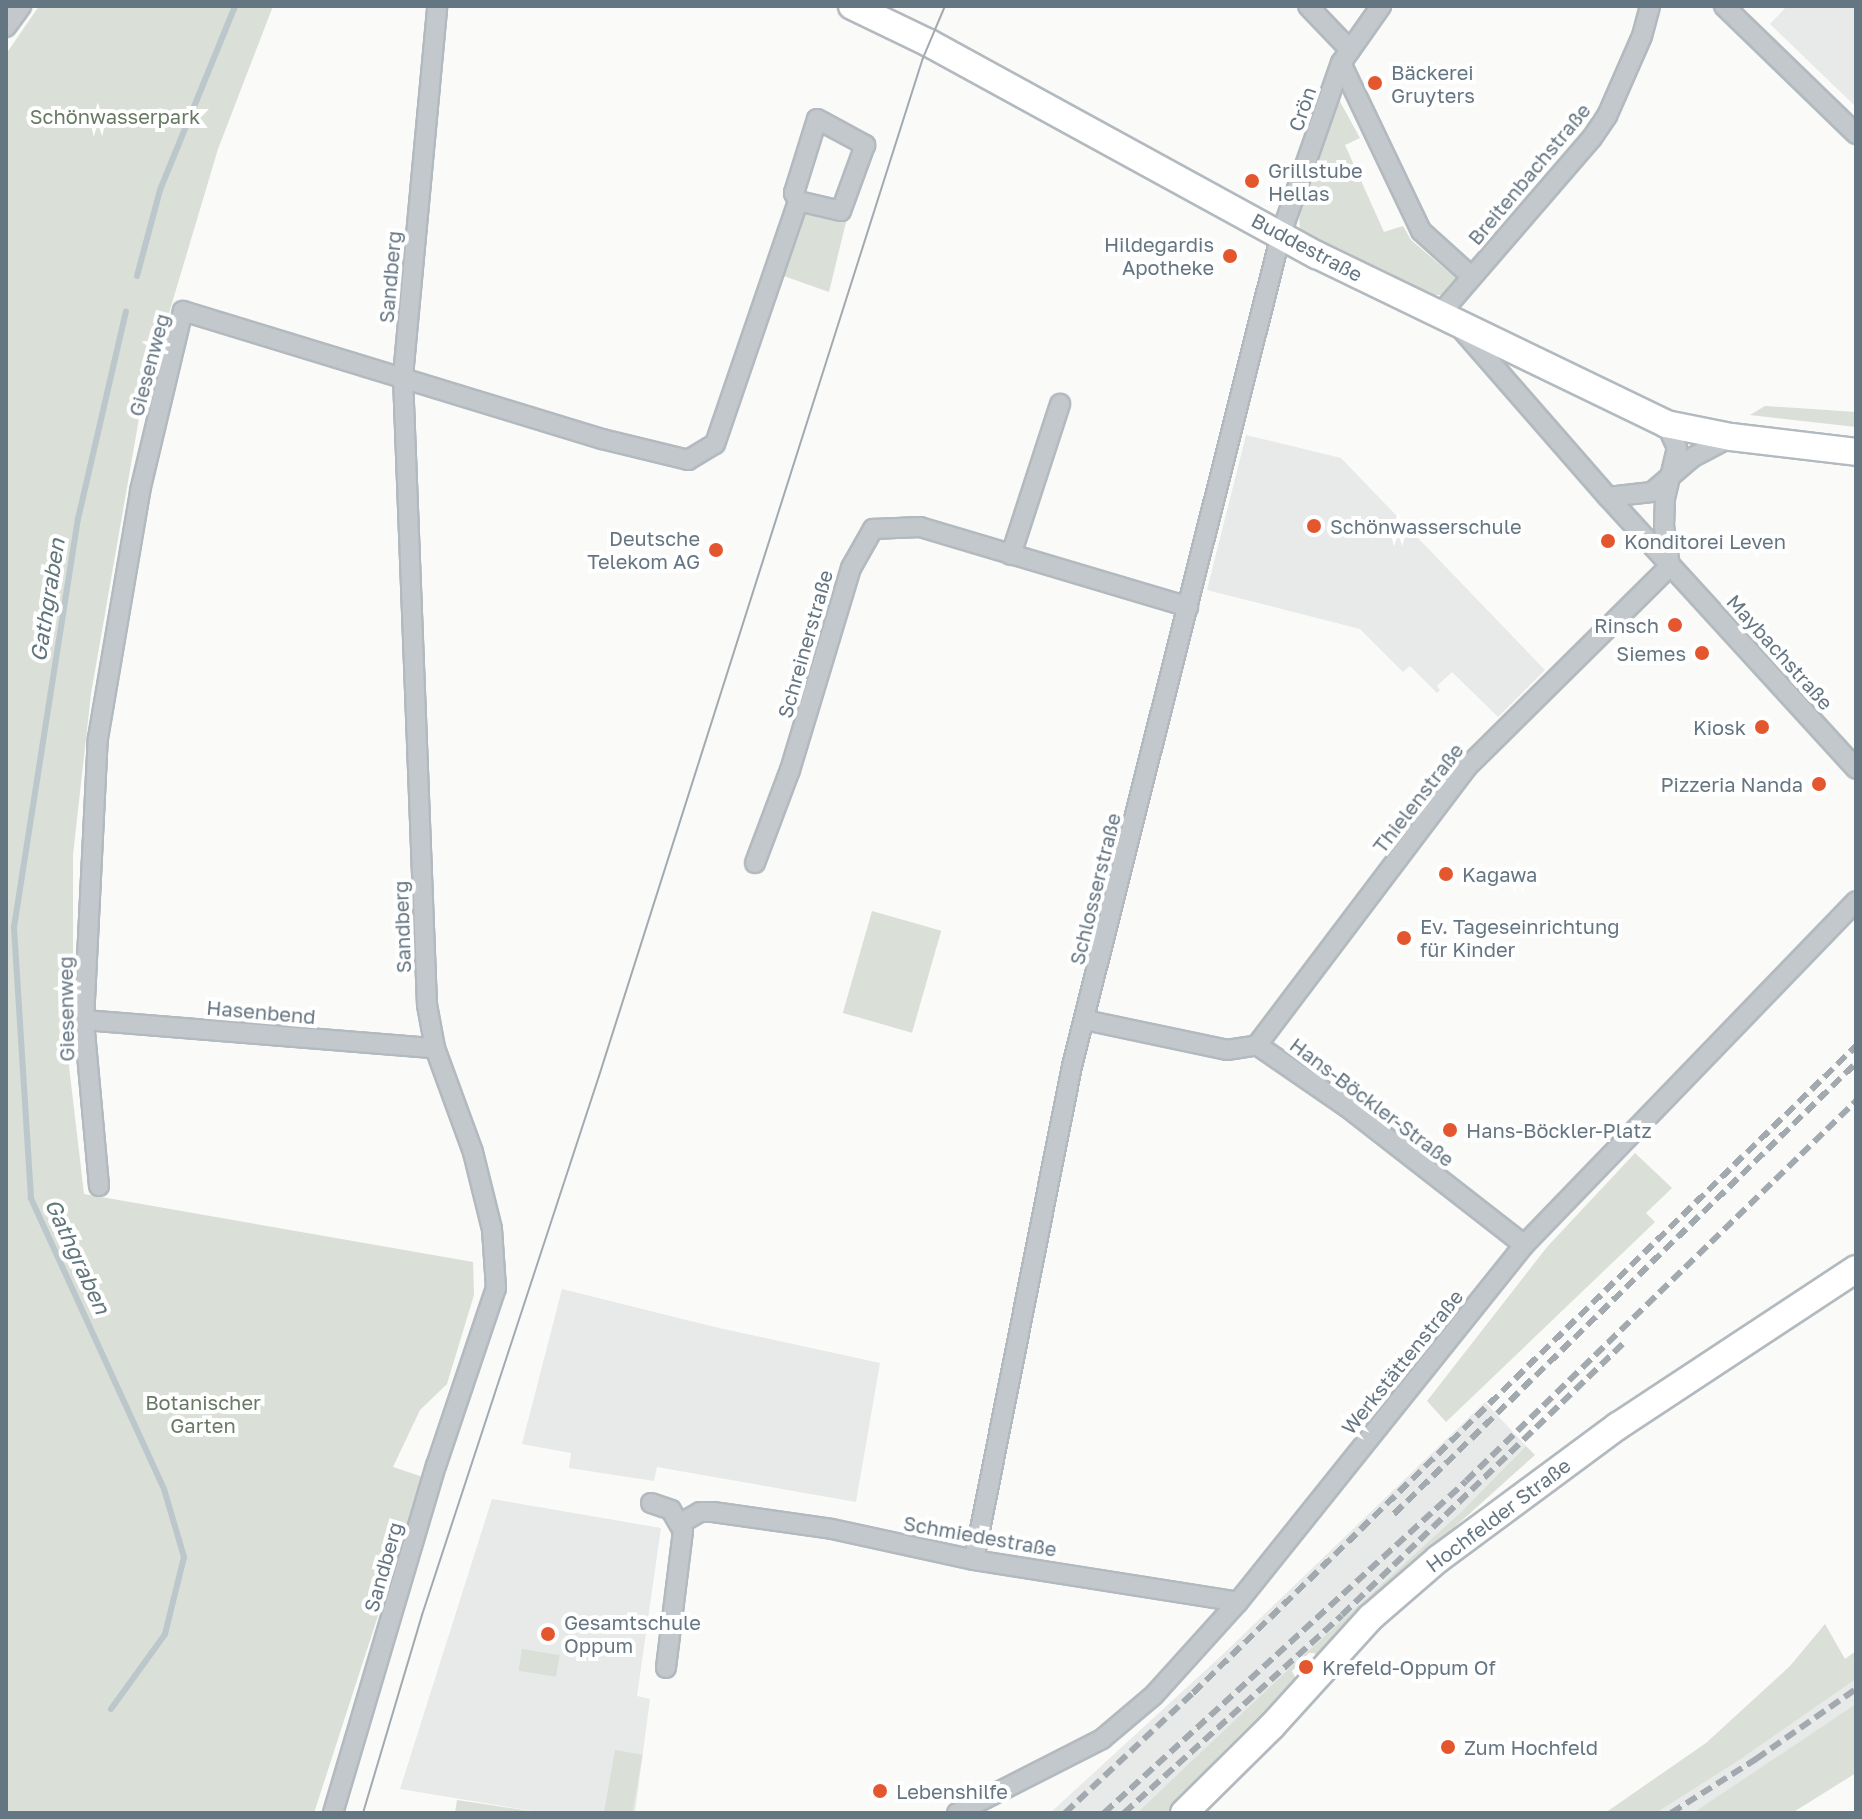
<!DOCTYPE html>
<meta charset="utf-8">
<style>
body{margin:0}
#map{position:relative;width:1862px;height:1819px;overflow:hidden;background:#fafaf8;font-family:"Golos Text",sans-serif}
div>[style]{position:absolute}
[style*='--x']{left:calc(var(--x)*1px);top:calc(var(--y)*1px);width:calc(var(--w)*1px);rotate:calc(var(--a)*1deg)}
.built>*{inset:0;background:#e8e9e9}
.green>*{inset:0;background:#dadfd7;transform-origin:0 0}
.stream>*{height:6px;margin:-3px;padding:0 3px;transform-origin:3px;border-radius:3px;background:#bbc7cb}
.roads{filter:drop-shadow(2px 0 #b3babf) drop-shadow(-2px 0 #b3babf) drop-shadow(0 2px #b3babf) drop-shadow(0 -2px #b3babf)}
.street>*{height:18px;margin:-9px;padding:0 9px;transform-origin:9px;border-radius:9px;background:#c3c8cc}
.secondary>*{height:26px;margin:-13px;padding:0 13px;transform-origin:13px;border-radius:13px;background:#fff}
.tram>*{height:2px;margin:-1px;padding:0 1px;transform-origin:1px;border-radius:1px;background:#a2aab0}
.rail>*{height:6px;margin-top:-3px;transform-origin:0;background:repeating-linear-gradient(90deg,#a2aab0 0 12px,transparent 0 18px)}
.dots>*{width:22px;height:22px;translate:-50% -50%;box-sizing:border-box;border:4px solid #fff;border-radius:50%}
span{translate:-50% -50%;white-space:nowrap;text-align:center;line-height:1.15;-webkit-text-stroke:8px #fff;paint-order:stroke}
.poi-label{font-size:20px;color:#657683}
.left{translate:0 -50%;text-align:left}
.right{translate:-100% -50%;text-align:right}
.street-label{font-size:20px;color:#657683}
.park-label{font-size:20px;color:#687a64}
.water-label{font-size:22px;color:#60757c;font-style:italic}
.frame{position:absolute;inset:0;border:8px solid #657683;pointer-events:none}
</style>
<div id="map">
<div class="built">
<i style="clip-path:polygon(1787px 6px,1856px 6px,1856px 107px,1770px 24px)"></i>
<i style="clip-path:polygon(1246px 435px,1341px 458px,1545px 670px,1498px 717px,1452px 672px,1437px 686px,1440px 690px,1437px 693px,1410px 666px,1403px 672px,1360px 629px,1207px 590px)"></i>
<i style="clip-path:polygon(562px 1289px,719px 1328px,880px 1363px,856px 1502px,657px 1467px,654px 1481px,569px 1468px,571px 1453px,522px 1444px)"></i>
<i style="clip-path:polygon(1485px 1402px,1526px 1446px,1461px 1512px,1137px 1813px,1050px 1813px,1221px 1656px)"></i>
<i style="clip-path:polygon(492px 1499px,661px 1528px,637px 1696px,650px 1699px,635px 1813px,544px 1813px,400px 1789px)"></i>
<i style="clip-path:polygon(1856px 1679px,1856px 1705px,1764px 1768px,1693px 1813px,1656px 1813px,1741px 1759px)"></i>
</div>
<div class="green">
<i style="clip-path:polygon(39px 6px,273px 6px,218px 149px,141px 407px,91px 694px,73px 855px,73px 1048px,69px 1066px,84px 1194px,473px 1262px,474px 1295px,447px 1384px,420px 1410px,393px 1467px,423px 1477px,314px 1813px,6px 1813px,6px 54px)"></i>
<i style="clip-path:polygon(1337px 96px,1360px 138px,1345px 145px,1384px 232px,1403px 226px,1411px 240px,1458px 280px,1441px 295px,1413px 295px,1300px 231px,1299px 214px,1323px 131px)"></i>
<i style="clip-path:polygon(801px 208px,847px 218px,829px 292px,778px 274px)"></i>
<i style="clip-path:polygon(1765px 406px,1856px 412px,1856px 427px,1750px 415px)"></i>
<i style="left:872px;top:911px;width:72px;height:106px;rotate:16deg"></i>
<i style="clip-path:polygon(1635px 1153px,1672px 1188px,1646px 1213px,1655px 1222px,1446px 1422px,1427px 1401px,1547px 1247px)"></i>
<i style="clip-path:polygon(1526px 1446px,1535px 1455px,1390px 1585px,1320px 1659px,1314px 1653px,1308px 1653px,1292px 1671px,1297px 1681px,1174px 1813px,1137px 1813px,1289px 1669px,1461px 1512px)"></i>
<i style="clip-path:polygon(1825px 1624px,1845px 1659px,1856px 1651px,1856px 1679px,1741px 1759px,1656px 1813px,1605px 1813px,1706px 1743px,1790px 1666px)"></i>
<i style="left:522px;top:1649px;width:38px;height:22px;rotate:9deg"></i>
<i style="clip-path:polygon(1856px 1704px,1856px 1773px,1792px 1813px,1693px 1813px)"></i>
<i style="left:615px;top:1750px;width:28px;height:64px;rotate:10deg"></i>
<i style="clip-path:polygon(457px 1800px,543px 1813px,455px 1813px)"></i>
</div>
<div class="stream">
<i style="--x:137;--y:276;--w:89;--a:-75"></i>
<i style="--x:160;--y:190;--w:199;--a:-67.8"></i>
<i style="--x:111;--y:1709;--w:92;--a:-54.2"></i>
<i style="--x:165;--y:1634;--w:79;--a:-76.1"></i>
<i style="--x:184;--y:1557;--w:71;--a:-106.4"></i>
<i style="--x:164;--y:1489;--w:320;--a:-114.6"></i>
<i style="--x:31;--y:1198;--w:272;--a:-93.6"></i>
<i style="--x:14;--y:927;--w:413;--a:-81.1"></i>
<i style="--x:78;--y:519;--w:213;--a:-77"></i>
</div>
<div class="roads">
<div class="street">
<i style="--x:1308;--y:6;--w:61;--a:46.3"></i>
<i style="--x:1724;--y:6;--w:184;--a:44.1"></i>
<i style="--x:6;--y:27;--w:26;--a:-54"></i>
<i style="--x:1341;--y:63;--w:186;--a:64.5"></i>
<i style="--x:1421;--y:231;--w:67;--a:42"></i>
<i style="--x:817;--y:119;--w:55;--a:28.4"></i>
<i style="--x:865;--y:145;--w:70;--a:110"></i>
<i style="--x:841;--y:211;--w:44;--a:-166.9"></i>
<i style="--x:798;--y:201;--w:9;--a:-117"></i>
<i style="--x:794;--y:193;--w:77;--a:-72.7"></i>
<i style="--x:1440;--y:314;--w:233;--a:-49.2"></i>
<i style="--x:1592;--y:138;--w:27;--a:-56"></i>
<i style="--x:1607;--y:116;--w:87;--a:-66.4"></i>
<i style="--x:1642;--y:36;--w:31;--a:-75"></i>
<i style="--x:1463;--y:331;--w:220;--a:48.9"></i>
<i style="--x:1608;--y:497;--w:368;--a:47.6"></i>
<i style="--x:1666;--y:424;--w:26;--a:65"></i>
<i style="--x:1677;--y:448;--w:51;--a:103.5"></i>
<i style="--x:1665;--y:498;--w:28;--a:92"></i>
<i style="--x:1664;--y:526;--w:40;--a:81.5"></i>
<i style="--x:1608;--y:497;--w:44;--a:-6.5"></i>
<i style="--x:1652;--y:492;--w:54;--a:-40.5"></i>
<i style="--x:1693;--y:457;--w:43;--a:-27.8"></i>
<i style="--x:1011;--y:555;--w:159;--a:-72"></i>
<i style="--x:755;--y:863;--w:99;--a:-69.4"></i>
<i style="--x:790;--y:770;--w:211;--a:-73.2"></i>
<i style="--x:851;--y:568;--w:45;--a:-60.6"></i>
<i style="--x:873;--y:529;--w:47;--a:-2.4"></i>
<i style="--x:920;--y:527;--w:280;--a:16.6"></i>
<i style="--x:84;--y:1020;--w:352;--a:4.6"></i>
<i style="--x:1085;--y:1020;--w:145;--a:11.9"></i>
<i style="--x:1227;--y:1050;--w:30;--a:-9"></i>
<i style="--x:1257;--y:1045;--w:109;--a:34.6"></i>
<i style="--x:1347;--y:1107;--w:224;--a:37.9"></i>
<i style="--x:1257;--y:1045;--w:348;--a:-52.9"></i>
<i style="--x:1467;--y:767;--w:286;--a:-44.7"></i>
<i style="--x:99;--y:1186;--w:167;--a:-95.2"></i>
<i style="--x:84;--y:1020;--w:282;--a:-87.2"></i>
<i style="--x:98;--y:738;--w:251;--a:-80.3"></i>
<i style="--x:140;--y:491;--w:185;--a:-76.6"></i>
<i style="--x:183;--y:311;--w:438;--a:17"></i>
<i style="--x:602;--y:439;--w:89;--a:13.7"></i>
<i style="--x:688;--y:460;--w:31;--a:-31"></i>
<i style="--x:715;--y:444;--w:257;--a:-71.1"></i>
<i style="--x:651;--y:1503;--w:21;--a:19"></i>
<i style="--x:671;--y:1510;--w:24;--a:60"></i>
<i style="--x:683;--y:1531;--w:138;--a:97.1"></i>
<i style="--x:681;--y:1523;--w:22;--a:-30"></i>
<i style="--x:700;--y:1512;--w:13;--a:0"></i>
<i style="--x:713;--y:1512;--w:120;--a:8.1"></i>
<i style="--x:832;--y:1529;--w:145;--a:12.3"></i>
<i style="--x:974;--y:1560;--w:267;--a:9"></i>
<i style="--x:974;--y:1560;--w:504;--a:-78.78"></i>
<i style="--x:1072;--y:1066;--w:858;--a:-75.9"></i>
<i style="--x:1281;--y:234;--w:181;--a:-70.7"></i>
<i style="--x:1341;--y:63;--w:70;--a:-54.9"></i>
<i style="--x:333;--y:1813;--w:362;--a:-73.5"></i>
<i style="--x:436;--y:1466;--w:188;--a:-71.4"></i>
<i style="--x:496;--y:1288;--w:59;--a:-93.9"></i>
<i style="--x:492;--y:1229;--w:79;--a:-103.9"></i>
<i style="--x:473;--y:1152;--w:111;--a:-110.1"></i>
<i style="--x:435;--y:1048;--w:44;--a:-100.5"></i>
<i style="--x:427;--y:1005;--w:629;--a:-92.19"></i>
<i style="--x:403;--y:376;--w:372;--a:-84.7"></i>
<i style="--x:957;--y:1813;--w:163;--a:-27"></i>
<i style="--x:1102;--y:1739;--w:68;--a:-40.2"></i>
<i style="--x:1154;--y:1695;--w:125;--a:-47.9"></i>
<i style="--x:1238;--y:1602;--w:457;--a:-51.3"></i>
<i style="--x:1524;--y:1245;--w:478;--a:-46"></i>
</div>
<div class="secondary">
<i style="--x:852;--y:6;--w:85;--a:25.7"></i>
<i style="--x:929;--y:43;--w:442;--a:28.7"></i>
<i style="--x:1317;--y:255;--w:388;--a:25.8"></i>
<i style="--x:1666;--y:424;--w:66;--a:11.3"></i>
<i style="--x:1731;--y:437;--w:126;--a:6.8"></i>
<i style="--x:1184;--y:1813;--w:124;--a:-44.7"></i>
<i style="--x:1272;--y:1726;--w:147;--a:-47.8"></i>
<i style="--x:1371;--y:1617;--w:89;--a:-40.9"></i>
<i style="--x:1438;--y:1559;--w:224;--a:-36.5"></i>
<i style="--x:1618;--y:1426;--w:285;--a:-33.4"></i>
</div>
</div>
<div class="tram">
<i style="--x:363;--y:1813;--w:207;--a:-73.4"></i>
<i style="--x:422;--y:1615;--w:567;--a:-71.82"></i>
<i style="--x:599;--y:1076;--w:1068;--a:-72.35"></i>
<i style="--x:923;--y:58;--w:56;--a:-67.1"></i>
</div>
<div class="rail">
<i style="--x:1394;--y:1514;--w:646;--a:-44.31"></i>
<i style="--x:1065;--y:1813;--w:175;--a:-43.2"></i>
<i style="--x:1193;--y:1693;--w:926;--a:-44.3"></i>
<i style="--x:1104;--y:1813;--w:491;--a:-42.5"></i>
<i style="--x:1466;--y:1481;--w:545;--a:-44.26"></i>
<i style="--x:1124;--y:1813;--w:294;--a:-42.2"></i>
<i style="--x:1342;--y:1615;--w:393;--a:-44"></i>
<i style="--x:1671;--y:1813;--w:101;--a:-32.4"></i>
<i style="--x:1756;--y:1759;--w:122;--a:-35"></i>
</div>
<div class="dots">
<i style="left:1375px;top:83px;background:#e4572e"></i>
<i style="left:1252px;top:181px;background:#e4572e"></i>
<i style="left:1230px;top:256px;background:#e4572e"></i>
<i style="left:1314px;top:526px;background:#e4572e"></i>
<i style="left:1608px;top:541px;background:#e4572e"></i>
<i style="left:716px;top:550px;background:#e4572e"></i>
<i style="left:1675px;top:625px;background:#e4572e"></i>
<i style="left:1702px;top:653px;background:#e4572e"></i>
<i style="left:1762px;top:727px;background:#e4572e"></i>
<i style="left:1819px;top:784px;background:#e4572e"></i>
<i style="left:1446px;top:874px;background:#e4572e"></i>
<i style="left:1404px;top:938px;background:#e4572e"></i>
<i style="left:1450px;top:1130px;background:#e4572e"></i>
<i style="left:548px;top:1634px;background:#e4572e"></i>
<i style="left:1306px;top:1667px;background:#e4572e"></i>
<i style="left:1448px;top:1747px;background:#e4572e"></i>
<i style="left:880px;top:1791px;background:#e4572e"></i>
</div>
<div class="poi-label">
<span class="left" style="left:1391px;top:84px">Bäckerei<br>Gruyters</span>
<span class="left" style="left:1268px;top:182px">Grillstube<br>Hellas</span>
<span class="right" style="left:1214px;top:256px">Hildegardis<br>Apotheke</span>
<span class="left" style="left:1330px;top:526px">Schönwasserschule</span>
<span class="right" style="left:700px;top:550px">Deutsche<br>Telekom AG</span>
<span class="left" style="left:1624px;top:541px">Konditorei Leven</span>
<span class="right" style="left:1659px;top:625px">Rinsch</span>
<span class="right" style="left:1686px;top:653px">Siemes</span>
<span class="right" style="left:1746px;top:727px">Kiosk</span>
<span class="right" style="left:1803px;top:784px">Pizzeria Nanda</span>
<span class="left" style="left:1462px;top:874px">Kagawa</span>
<span class="left" style="left:1420px;top:938px">Ev. Tageseinrichtung<br>für Kinder</span>
<span class="left" style="left:1466px;top:1130px">Hans-Böckler-Platz</span>
<span class="left" style="left:564px;top:1634px">Gesamtschule<br>Oppum</span>
<span class="left" style="left:1322px;top:1667px">Krefeld-Oppum Of</span>
<span class="left" style="left:1464px;top:1747px">Zum Hochfeld</span>
<span class="left" style="left:896px;top:1791px">Lebenshilfe</span>
</div>
<div class="street-label">
<span style="left:1302px;top:109px;rotate:-71deg">Crön</span>
<span style="left:1529px;top:174px;rotate:-50deg">Breitenbachstraße</span>
<span style="left:1307px;top:247px;rotate:28deg">Buddestraße</span>
<span style="left:390px;top:277px;rotate:-85deg">Sandberg</span>
<span style="left:149px;top:365px;rotate:-75deg">Giesenweg</span>
<span style="left:805px;top:644px;rotate:-74deg">Schreinerstraße</span>
<span style="left:1780px;top:652px;rotate:48deg">Maybachstraße</span>
<span style="left:1418px;top:798px;rotate:-52deg">Thielenstraße</span>
<span style="left:1095px;top:889px;rotate:-76deg">Schlosserstraße</span>
<span style="left:402px;top:927px;rotate:-92deg">Sandberg</span>
<span style="left:66px;top:1009px;rotate:-91deg">Giesenweg</span>
<span style="left:261px;top:1012px;rotate:5deg">Hasenbend</span>
<span style="left:1372px;top:1102px;rotate:37deg">Hans-Böckler-Straße</span>
<span style="left:1402px;top:1362px;rotate:-51deg">Werkstättenstraße</span>
<span style="left:1498px;top:1515px;rotate:-37deg">Hochfelder Straße</span>
<span style="left:980px;top:1536px;rotate:10deg">Schmiedestraße</span>
<span style="left:383px;top:1567px;rotate:-74deg">Sandberg</span>
</div>
<div class="park-label">
<span style="left:115px;top:116px">Schönwasserpark</span>
<span style="left:203px;top:1414px">Botanischer<br>Garten</span>
</div>
<div class="water-label">
<span style="left:47px;top:600px;rotate:-81deg">Gathgraben</span>
<span style="left:78px;top:1256px;rotate:65deg">Gathgraben</span>
</div>
<div class="frame"></div>
</div>
